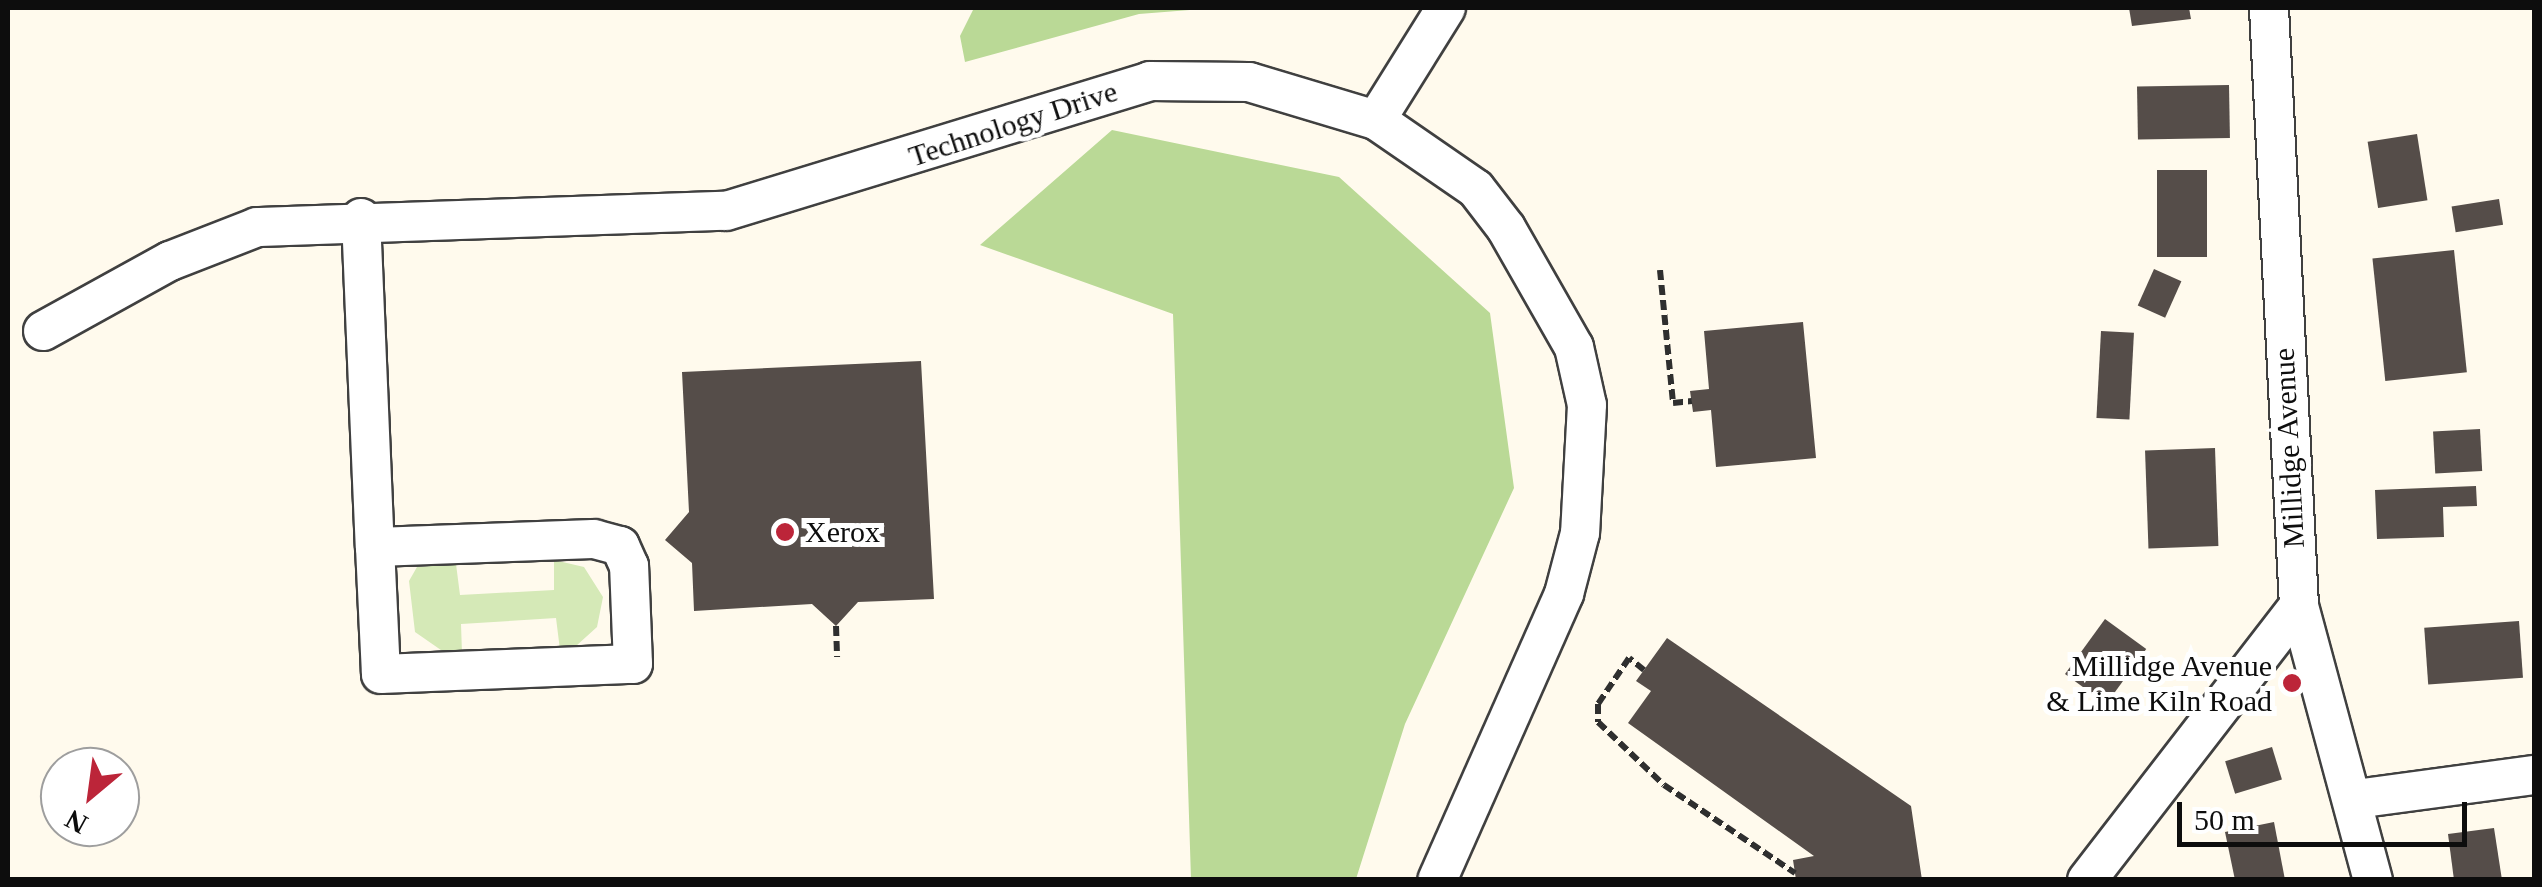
<!DOCTYPE html>
<style>
body{margin:0}
#map{position:relative;width:2542px;height:887px;overflow:hidden;background:#fffaed;font-family:Georgia,serif}
div>[style]{position:absolute}
[style*='--x']{left:calc(var(--x)*1px);top:calc(var(--y)*1px);width:calc(var(--w)*1px);rotate:calc(var(--a)*1deg)}
.green>*{inset:0;background:#d5e9b7}
.forest>*{inset:0;background:#bad996}
.building>*{inset:0;background:#554d49;transform-origin:0 0}
.path>*{height:6px;margin-top:-3px;transform-origin:0;background:repeating-linear-gradient(90deg,#2f2f2f 0 10px,transparent 0 15px)}
.roads{filter:drop-shadow(2px 0 #404040) drop-shadow(-2px 0 #404040) drop-shadow(0 2px #404040) drop-shadow(0 -2px #404040)}
.minor>*{height:38px;margin:-19px;padding:0 19px;transform-origin:19px;border-radius:19px;background:#fff}
.dots>*{width:28px;height:28px;translate:-50% -50%;box-sizing:border-box;border:5px solid #fff;border-radius:50%}
span{translate:-50% -50%;white-space:nowrap;text-align:center;line-height:1.15;-webkit-text-stroke:10px #fff;paint-order:stroke}
.street-label{font-size:30px;color:#0d0d0d}
.poi-label{font-size:30px;color:#0d0d0d}
.left{translate:0 -50%;text-align:left}
.right{translate:-100% -50%;text-align:right}
.frame{position:absolute;inset:0;border:10px solid #0d0d0d;pointer-events:none}
.north{position:absolute;left:40px;top:747px;width:100px;height:100px;box-sizing:border-box;background:#fff;border:2px solid #9e9e9e;border-radius:50%;rotate:209deg;font-size:28px;font-weight:700;line-height:40px;text-align:center;color:#0d0d0d}
.north::after{content:'';display:block;margin:auto;width:35px;height:45px;background:#bc2539;clip-path:polygon(50% 0,100% 100%,50% 72%,0 100%)}
.scale{position:absolute;left:2177px;top:802px;width:290px;height:45px;box-sizing:border-box;border:5px solid #0d0d0d;border-top:0;padding-left:12px;font-size:30px;line-height:35px;white-space:nowrap;color:#0d0d0d;-webkit-text-stroke:8px #fff;paint-order:stroke}
</style>
<div id="map">
<div class="green">
<i style="clip-path:polygon(554px 560px,584px 567px,603px 597px,597px 627px,576px 646px,560px 650px,556px 618px,461px 624px,462px 653px,451px 657px,415px 632px,409px 581px,417px 567px,456px 564px,460px 595px,554px 590px)"></i>
</div>
<div class="forest">
<i style="clip-path:polygon(974px 8px,1215px 8px,1139px 14px,965px 62px,960px 36px)"></i>
<i style="clip-path:polygon(1112px 130px,1339px 177px,1490px 313px,1514px 488px,1405px 724px,1356px 879px,1191px 879px,1173px 314px,980px 245px)"></i>
</div>
<div class="building">
<i style="clip-path:polygon(2129px 8px,2189px 8px,2191px 19px,2132px 26px)"></i>
<i style="left:2229px;top:85px;width:53px;height:92px;rotate:89deg"></i>
<i style="left:2417px;top:134px;width:67px;height:50px;rotate:81deg"></i>
<i style="left:2157px;top:170px;width:50px;height:87px"></i>
<i style="left:2499px;top:199px;width:26px;height:48px;rotate:81deg"></i>
<i style="left:2454px;top:250px;width:123px;height:82px;rotate:84deg"></i>
<i style="left:2154px;top:269px;width:30px;height:40px;rotate:24deg"></i>
<i style="clip-path:polygon(1803px 322px,1816px 458px,1716px 467px,1711px 410px,1693px 412px,1690px 391px,1709px 389px,1704px 331px)"></i>
<i style="left:2101px;top:331px;width:33px;height:87px;rotate:3deg"></i>
<i style="clip-path:polygon(921px 361px,934px 599px,858px 602px,836px 626px,812px 604px,694px 611px,692px 563px,665px 540px,689px 512px,682px 372px)"></i>
<i style="left:2480px;top:429px;width:42px;height:47px;rotate:87deg"></i>
<i style="left:2215px;top:448px;width:98px;height:70px;rotate:88deg"></i>
<i style="clip-path:polygon(2476px 486px,2477px 506px,2443px 507px,2444px 537px,2377px 539px,2375px 490px)"></i>
<i style="left:2105px;top:619px;width:51px;height:68px;rotate:36deg"></i>
<i style="left:2519px;top:621px;width:57px;height:95px;rotate:86deg"></i>
<i style="clip-path:polygon(1667px 638px,1911px 806px,1922px 880px,1796px 880px,1793px 860px,1814px 856px,1628px 723px,1651px 691px,1636px 681px)"></i>
<i style="left:2272px;top:747px;width:34px;height:49px;rotate:73deg"></i>
<i style="clip-path:polygon(2274px 822px,2285px 880px,2235px 880px,2225px 832px)"></i>
<i style="clip-path:polygon(2494px 828px,2502px 880px,2454px 880px,2448px 834px)"></i>
</div>
<div class="path">
<i style="--x:1660;--y:270;--w:134;--a:84.4"></i>
<i style="--x:1673;--y:403;--w:19;--a:-6"></i>
<i style="--x:836;--y:626;--w:31;--a:88"></i>
<i style="--x:1644;--y:670;--w:19;--a:-141"></i>
<i style="--x:1629;--y:658;--w:55;--a:124"></i>
<i style="--x:1598;--y:704;--w:18;--a:90"></i>
<i style="--x:1598;--y:722;--w:91;--a:43.7"></i>
<i style="--x:1664;--y:785;--w:158;--a:33.9"></i>
</div>
<div class="roads">
<div class="minor">
<i style="--x:2269;--y:8;--w:599;--a:87.13"></i>
<i style="--x:2299;--y:606;--w:284;--a:74.9"></i>
<i style="--x:1376;--y:120;--w:132;--a:-58"></i>
<i style="--x:361;--y:218;--w:329;--a:87.6"></i>
<i style="--x:375;--y:547;--w:127;--a:87.3"></i>
<i style="--x:381;--y:674;--w:252;--a:-2.3"></i>
<i style="--x:633;--y:664;--w:98;--a:-92.3"></i>
<i style="--x:629;--y:566;--w:22;--a:-114"></i>
<i style="--x:620;--y:546;--w:27;--a:-165"></i>
<i style="--x:594;--y:539;--w:219;--a:177.9"></i>
<i style="--x:43;--y:331;--w:145;--a:-28.9"></i>
<i style="--x:170;--y:261;--w:93;--a:-21.3"></i>
<i style="--x:257;--y:227;--w:469;--a:-2"></i>
<i style="--x:726;--y:211;--w:443;--a:-17"></i>
<i style="--x:1150;--y:81;--w:99;--a:0.6"></i>
<i style="--x:1249;--y:82;--w:133;--a:16.7"></i>
<i style="--x:1376;--y:120;--w:121;--a:34.6"></i>
<i style="--x:1476;--y:189;--w:49;--a:52.4"></i>
<i style="--x:1506;--y:228;--w:137;--a:60.3"></i>
<i style="--x:1574;--y:347;--w:59;--a:77.4"></i>
<i style="--x:1587;--y:405;--w:128;--a:93.1"></i>
<i style="--x:1580;--y:533;--w:63;--a:104.7"></i>
<i style="--x:1564;--y:594;--w:313;--a:113.9"></i>
<i style="--x:2356;--y:799;--w:180;--a:-7.7"></i>
<i style="--x:2087;--y:880;--w:346;--a:-52.3"></i>
</div>
</div>
<div class="dots">
<i style="left:785px;top:532px;background:#bc2539"></i>
<i style="left:2292px;top:683px;background:#bc2539"></i>
</div>
<div class="street-label">
<span style="left:1013px;top:124px;rotate:-18deg">Technology Drive</span>
<span style="left:2289px;top:448px;rotate:-93deg">Millidge Avenue</span>
</div>
<div class="poi-label">
<span class="left" style="left:805px;top:532px">Xerox</span>
<span class="right" style="left:2272px;top:683px">Millidge Avenue<br>&amp; Lime Kiln Road</span>
</div>
<div class="frame"></div>
<div class="north">N</div>
<div class="scale">50 m</div>
</div>
